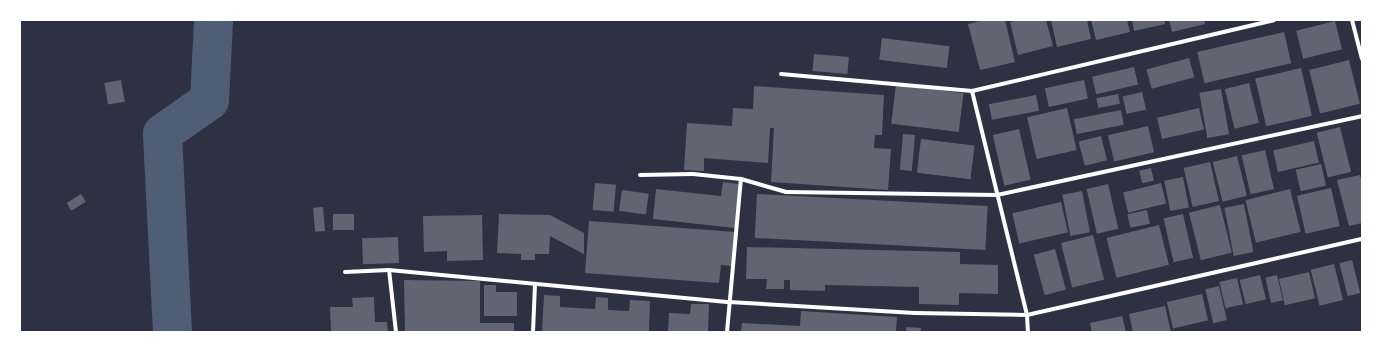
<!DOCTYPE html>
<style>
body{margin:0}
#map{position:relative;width:1382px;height:352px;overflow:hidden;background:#2d3142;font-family:Lora,serif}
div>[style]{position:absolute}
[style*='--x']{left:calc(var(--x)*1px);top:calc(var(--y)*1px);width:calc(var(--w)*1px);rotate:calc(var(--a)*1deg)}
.river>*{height:39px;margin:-19.5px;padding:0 19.5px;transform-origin:19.5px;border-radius:19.5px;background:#4f5d75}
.building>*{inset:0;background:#626471;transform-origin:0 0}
.minor>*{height:4px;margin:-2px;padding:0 2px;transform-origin:2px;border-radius:2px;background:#fff}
span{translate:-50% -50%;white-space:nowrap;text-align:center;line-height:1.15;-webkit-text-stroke:3px #fff;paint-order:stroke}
.frame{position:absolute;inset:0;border:21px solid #fff;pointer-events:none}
</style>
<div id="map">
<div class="river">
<i style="--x:172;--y:332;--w:199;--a:-92.9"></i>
<i style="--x:162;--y:133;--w:57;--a:-35.1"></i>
<i style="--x:209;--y:100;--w:80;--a:-87.1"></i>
</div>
<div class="building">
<i style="clip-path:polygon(984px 20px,1005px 20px,1015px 62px,980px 70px,968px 24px)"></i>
<i style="clip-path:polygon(1020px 20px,1046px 20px,1053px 46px,1018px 55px,1010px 22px)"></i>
<i style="clip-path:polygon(1051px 20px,1087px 20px,1091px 39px,1057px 47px)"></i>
<i style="clip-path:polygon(1091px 20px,1127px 20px,1130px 32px,1096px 40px)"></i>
<i style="clip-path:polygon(1132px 20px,1164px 20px,1165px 24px,1134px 31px)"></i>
<i style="clip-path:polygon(1169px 20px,1204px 20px,1205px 24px,1172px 32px)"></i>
<i style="left:1335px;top:21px;width:29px;height:40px;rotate:76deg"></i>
<i style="left:1284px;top:32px;width:32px;height:89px;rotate:77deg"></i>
<i style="left:882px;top:38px;width:68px;height:22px;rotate:7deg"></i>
<i style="left:814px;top:54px;width:35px;height:17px;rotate:5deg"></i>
<i style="left:1189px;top:58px;width:20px;height:44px;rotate:75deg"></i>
<i style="left:1349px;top:60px;width:45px;height:41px;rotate:76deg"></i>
<i style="left:1134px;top:67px;width:18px;height:43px;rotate:77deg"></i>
<i style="left:1301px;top:68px;width:49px;height:47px;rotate:77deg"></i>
<i style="left:121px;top:80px;width:22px;height:17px;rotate:80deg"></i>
<i style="left:1084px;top:80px;width:19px;height:40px;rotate:78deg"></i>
<i style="left:1249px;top:83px;width:41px;height:25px;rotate:76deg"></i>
<i style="left:896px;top:85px;width:68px;height:39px;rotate:7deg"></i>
<i style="clip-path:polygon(754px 86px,884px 95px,882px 135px,875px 135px,874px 148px,891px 149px,888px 190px,771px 182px,774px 128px,770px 128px,768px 163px,704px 158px,704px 171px,684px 170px,687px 123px,732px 126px,733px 108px,753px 109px)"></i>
<i style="left:1221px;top:89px;width:46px;height:22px;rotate:80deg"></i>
<i style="left:1142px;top:92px;width:18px;height:20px;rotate:77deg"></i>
<i style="left:1118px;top:94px;width:10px;height:22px;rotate:79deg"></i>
<i style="left:1036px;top:95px;width:16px;height:48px;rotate:79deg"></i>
<i style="left:1067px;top:108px;width:43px;height:41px;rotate:77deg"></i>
<i style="left:1199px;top:108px;width:22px;height:43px;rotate:77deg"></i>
<i style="left:1121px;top:110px;width:15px;height:48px;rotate:79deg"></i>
<i style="left:1148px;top:126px;width:27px;height:41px;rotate:77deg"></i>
<i style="left:1340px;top:127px;width:46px;height:24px;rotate:76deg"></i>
<i style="left:1019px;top:129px;width:52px;height:27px;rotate:77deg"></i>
<i style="left:903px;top:134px;width:12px;height:36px;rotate:5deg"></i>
<i style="left:1101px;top:136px;width:25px;height:23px;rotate:76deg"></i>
<i style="left:921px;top:139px;width:54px;height:34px;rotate:7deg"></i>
<i style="left:1314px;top:141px;width:22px;height:42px;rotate:77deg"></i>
<i style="left:1265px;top:150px;width:40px;height:24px;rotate:77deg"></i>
<i style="left:1237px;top:156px;width:41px;height:25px;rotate:76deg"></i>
<i style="left:1210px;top:162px;width:40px;height:27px;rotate:77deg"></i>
<i style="left:1321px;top:164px;width:22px;height:26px;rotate:77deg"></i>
<i style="left:1151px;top:168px;width:13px;height:12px;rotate:77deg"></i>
<i style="clip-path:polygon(1360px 175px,1362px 183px,1362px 223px,1349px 226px,1337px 180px)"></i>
<i style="left:1183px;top:177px;width:31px;height:19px;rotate:79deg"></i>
<i style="clip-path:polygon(723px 182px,739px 184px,735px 228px,653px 219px,656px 189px,721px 196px)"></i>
<i style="left:595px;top:183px;width:21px;height:27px;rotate:5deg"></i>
<i style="left:1161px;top:183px;width:21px;height:39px;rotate:76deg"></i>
<i style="left:1108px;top:184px;width:46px;height:22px;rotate:77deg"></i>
<i style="left:1331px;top:188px;width:39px;height:35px;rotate:77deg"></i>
<i style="left:1290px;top:189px;width:44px;height:46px;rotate:76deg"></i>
<i style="left:622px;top:190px;width:27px;height:21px;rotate:8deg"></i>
<i style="left:1082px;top:191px;width:42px;height:20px;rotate:79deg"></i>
<i style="left:81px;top:194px;width:9px;height:17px;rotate:58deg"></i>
<i style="left:757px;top:194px;width:231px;height:44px;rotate:3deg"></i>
<i style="left:1061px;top:202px;width:31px;height:50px;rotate:77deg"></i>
<i style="left:1244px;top:204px;width:49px;height:20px;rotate:79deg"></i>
<i style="left:1220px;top:205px;width:49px;height:32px;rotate:76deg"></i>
<i style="left:323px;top:207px;width:24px;height:10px;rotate:85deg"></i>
<i style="left:1147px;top:210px;width:14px;height:20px;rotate:78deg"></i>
<i style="left:333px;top:214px;width:21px;height:16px"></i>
<i style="clip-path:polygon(499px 214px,550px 215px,584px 233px,584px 254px,550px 236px,549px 254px,535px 254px,535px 260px,521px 260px,521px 254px,497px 253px)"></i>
<i style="left:1183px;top:214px;width:45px;height:20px;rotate:77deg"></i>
<i style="clip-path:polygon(482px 215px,483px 260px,447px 261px,447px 251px,424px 252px,423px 216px)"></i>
<i style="clip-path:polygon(589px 221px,735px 232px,732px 266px,721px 265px,719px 283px,585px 273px)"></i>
<i style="left:1159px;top:225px;width:41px;height:54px;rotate:76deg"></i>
<i style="left:1093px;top:235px;width:46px;height:33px;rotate:76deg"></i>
<i style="left:398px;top:237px;width:26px;height:36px;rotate:88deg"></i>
<i style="clip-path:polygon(747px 247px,960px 252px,960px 264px,998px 265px,998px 294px,959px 293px,959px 305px,919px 304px,919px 287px,825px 285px,825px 291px,790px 290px,790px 280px,784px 280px,784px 289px,766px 289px,767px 279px,746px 279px)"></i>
<i style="left:1055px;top:249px;width:42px;height:22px;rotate:75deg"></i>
<i style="left:1352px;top:260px;width:34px;height:13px;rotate:76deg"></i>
<i style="left:1334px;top:264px;width:37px;height:24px;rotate:76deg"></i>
<i style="left:1309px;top:272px;width:27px;height:31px;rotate:77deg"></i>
<i style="left:1260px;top:275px;width:25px;height:21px;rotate:76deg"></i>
<i style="left:1277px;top:275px;width:26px;height:12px;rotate:77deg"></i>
<i style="left:1237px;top:278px;width:27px;height:18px;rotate:77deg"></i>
<i style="clip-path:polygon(404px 280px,480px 281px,480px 323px,514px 323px,514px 332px,405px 332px)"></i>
<i style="clip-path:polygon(484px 285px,496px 285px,496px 292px,517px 292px,517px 316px,484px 316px)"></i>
<i style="left:1219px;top:286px;width:35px;height:14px;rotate:77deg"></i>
<i style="left:1202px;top:294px;width:27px;height:36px;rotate:77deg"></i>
<i style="clip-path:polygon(544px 295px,560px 296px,560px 307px,595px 309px,596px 297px,608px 298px,608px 310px,629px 311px,630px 300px,650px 301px,649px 332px,542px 332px)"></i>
<i style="clip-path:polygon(374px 297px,375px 322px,387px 322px,388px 332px,331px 332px,330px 307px,353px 307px,352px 298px)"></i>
<i style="clip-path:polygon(691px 304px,709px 304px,708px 332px,668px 332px,669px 313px,690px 314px)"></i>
<i style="clip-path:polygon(1165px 306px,1171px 332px,1133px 332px,1129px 314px)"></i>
<i style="clip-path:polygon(801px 311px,897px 317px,896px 332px,741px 332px,742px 323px,800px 326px)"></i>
<i style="clip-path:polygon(1122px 316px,1126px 332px,1092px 332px,1090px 323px)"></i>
<i style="clip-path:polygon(906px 327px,921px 328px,920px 332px,906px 332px)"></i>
</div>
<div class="minor">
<i style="--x:1352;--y:20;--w:40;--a:75.6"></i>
<i style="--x:781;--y:74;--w:192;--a:5.1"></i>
<i style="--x:972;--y:91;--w:310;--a:-13.2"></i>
<i style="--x:972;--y:91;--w:231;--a:76.2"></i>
<i style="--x:1027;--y:315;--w:17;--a:87"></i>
<i style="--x:640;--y:175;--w:53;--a:-1.1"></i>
<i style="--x:693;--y:174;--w:48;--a:5.9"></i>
<i style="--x:741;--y:179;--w:47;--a:16.1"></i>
<i style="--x:786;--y:192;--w:211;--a:0.8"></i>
<i style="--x:997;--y:195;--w:373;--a:-12.2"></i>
<i style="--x:345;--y:272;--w:44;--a:-2.6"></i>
<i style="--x:396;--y:332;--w:62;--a:-96.4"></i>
<i style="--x:389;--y:270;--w:342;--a:5.4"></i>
<i style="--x:729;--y:302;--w:186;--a:3.4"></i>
<i style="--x:915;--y:313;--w:112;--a:1"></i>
<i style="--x:1027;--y:315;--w:344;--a:-12.8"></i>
<i style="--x:533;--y:332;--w:47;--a:-87.6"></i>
<i style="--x:727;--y:332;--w:154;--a:-84.8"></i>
</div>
<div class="frame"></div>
</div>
